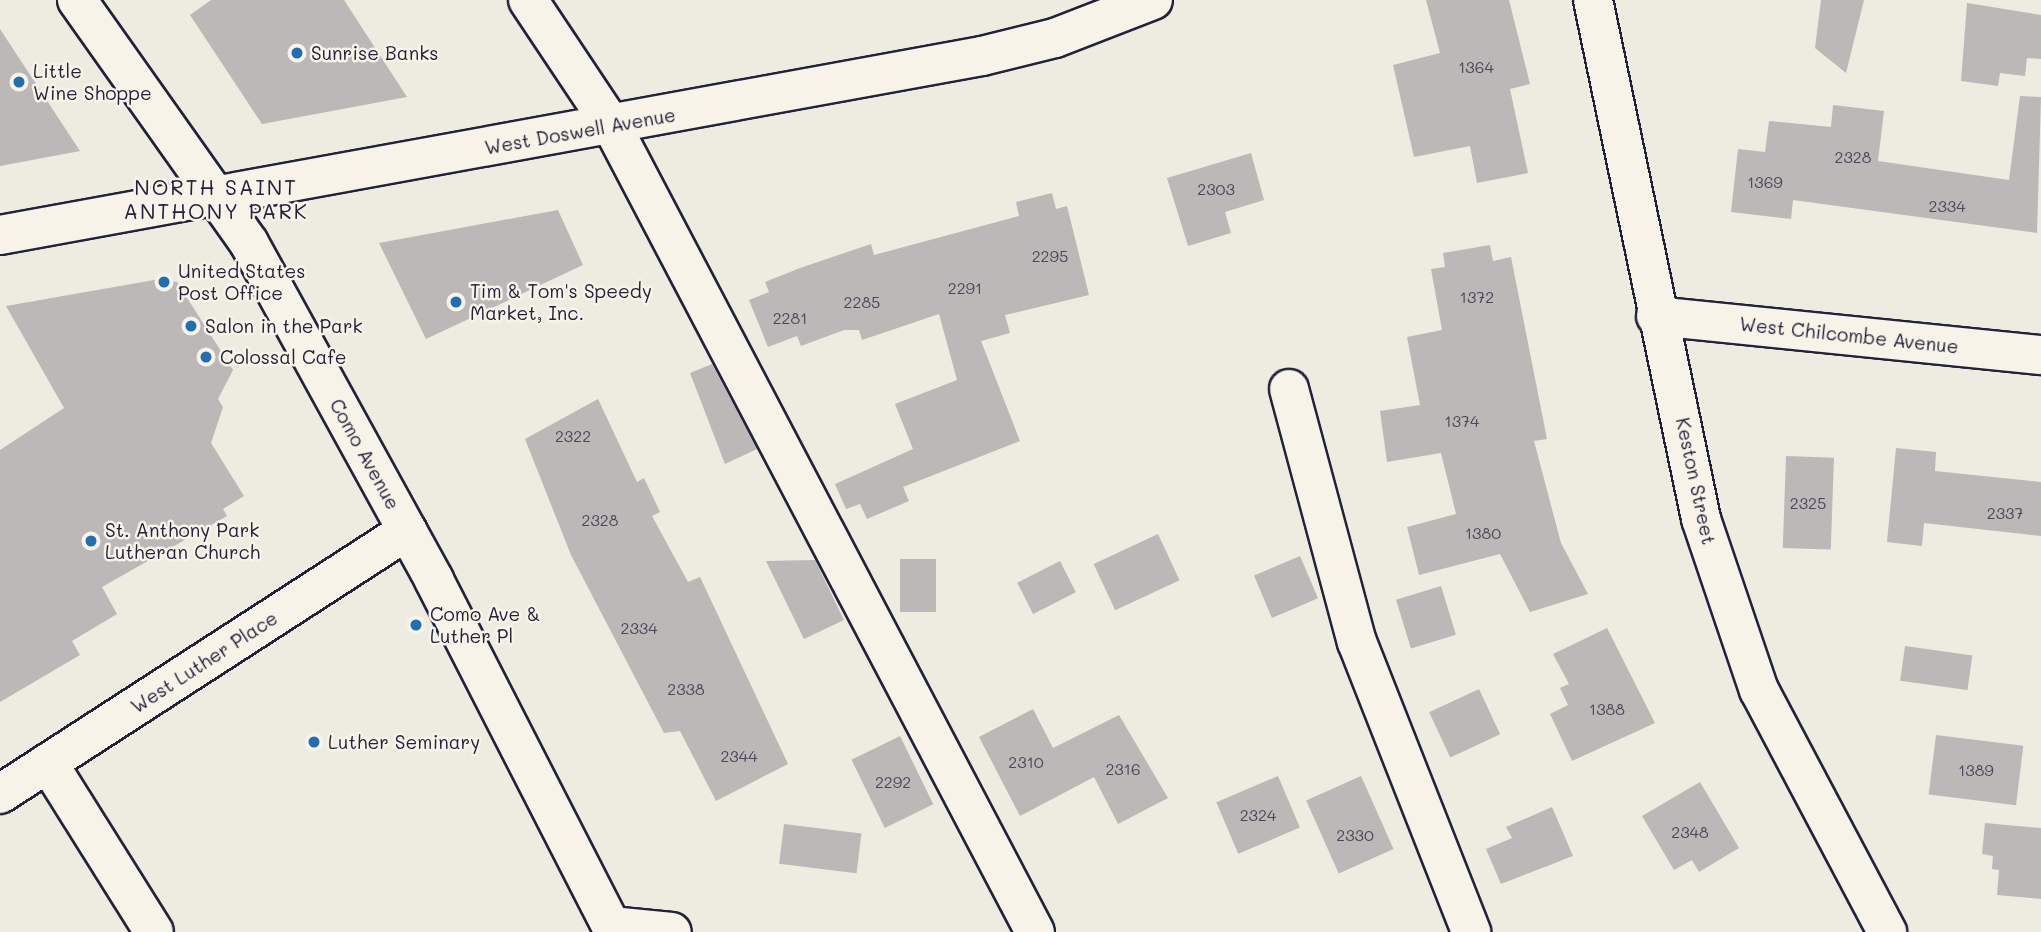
<!DOCTYPE html>
<style>
body{margin:0}
#map{position:relative;width:2041px;height:932px;overflow:hidden;background:#eeebe1;font-family:Mali,sans-serif}
div>[style]{position:absolute}
[style*='--x']{left:calc(var(--x)*1px);top:calc(var(--y)*1px);width:calc(var(--w)*1px);rotate:calc(var(--a)*1deg)}
.building>*{inset:0;background:#bbb8b7;transform-origin:0 0}
.roads{filter:drop-shadow(2px 0 #22223b) drop-shadow(-2px 0 #22223b) drop-shadow(0 2px #22223b) drop-shadow(0 -2px #22223b)}
.minor>*{height:38px;margin:-19px;padding:0 19px;transform-origin:19px;border-radius:19px;background:#f7f3e8}
.major>*{height:38px;margin:-19px;padding:0 19px;transform-origin:19px;border-radius:19px;background:#f7f3e8}
.dots>*{width:19px;height:19px;translate:-50% -50%;box-sizing:border-box;border:4px solid #f7f3e8;border-radius:50%}
span{translate:-50% -50%;white-space:nowrap;text-align:center;line-height:1.15;-webkit-text-stroke:5px #f7f3e8;paint-order:stroke}
.number-label{font-size:16px;color:#48485a}
.number-label span{-webkit-text-stroke-width:0}
.poi-label{font-size:19px;color:#22223b}
.left{translate:0 -50%;text-align:left}
.street-label{font-size:19px;color:#22223b}
.neighbourhood-label{font-size:21px;color:#22223b;letter-spacing:2px}
</style>
<div id="map">
<div class="building">
<i style="clip-path:polygon(211px 0,344px 0,407px 97px,262px 124px,190px 15px)"></i>
<i style="clip-path:polygon(1426px 0,1509px 0,1530px 84px,1510px 89px,1528px 173px,1477px 183px,1470px 146px,1414px 157px,1393px 65px,1440px 53px)"></i>
<i style="clip-path:polygon(1821px 0,1864px 0,1846px 73px,1815px 48px)"></i>
<i style="clip-path:polygon(1967px 3px,2041px 15px,2041px 59px,2027px 58px,2025px 76px,2000px 73px,1998px 86px,1961px 81px)"></i>
<i style="clip-path:polygon(0 29px,80px 151px,0 166px)"></i>
<i style="clip-path:polygon(2020px 96px,2041px 97px,2037px 233px,1793px 200px,1791px 219px,1731px 212px,1738px 149px,1765px 152px,1769px 121px,1831px 127px,1833px 105px,1884px 111px,1878px 161px,2009px 180px)"></i>
<i style="clip-path:polygon(1251px 153px,1264px 200px,1225px 212px,1231px 233px,1188px 246px,1167px 178px)"></i>
<i style="clip-path:polygon(1052px 193px,1056px 209px,1067px 206px,1089px 295px,1005px 315px,1010px 333px,981px 341px,1020px 441px,903px 487px,909px 501px,867px 519px,860px 504px,846px 509px,835px 484px,913px 449px,895px 404px,957px 380px,939px 314px,862px 340px,859px 330px,844px 330px,801px 346px,797px 336px,768px 347px,749px 300px,769px 292px,765px 282px,800px 268px,871px 244px,874px 255px,1019px 216px,1016px 202px)"></i>
<i style="clip-path:polygon(558px 210px,583px 265px,426px 339px,379px 243px)"></i>
<i style="clip-path:polygon(1490px 245px,1493px 261px,1511px 257px,1547px 439px,1534px 441px,1561px 543px,1588px 594px,1530px 612px,1500px 554px,1419px 575px,1407px 527px,1456px 514px,1441px 453px,1387px 462px,1380px 411px,1420px 405px,1407px 337px,1442px 330px,1431px 269px,1445px 267px,1443px 253px)"></i>
<i style="clip-path:polygon(160px 279px,177px 282px,233px 370px,218px 399px,223px 407px,211px 443px,244px 496px,223px 509px,227px 516px,102px 587px,117px 614px,72px 641px,80px 655px,0 702px,0 450px,64px 408px,6px 306px)"></i>
<i style="clip-path:polygon(712px 364px,757px 449px,725px 464px,690px 373px)"></i>
<i style="clip-path:polygon(598px 399px,637px 482px,644px 478px,660px 512px,652px 516px,688px 582px,700px 577px,788px 764px,716px 801px,680px 731px,664px 733px,571px 555px,525px 439px)"></i>
<i style="clip-path:polygon(1896px 448px,1936px 452px,1935px 471px,2041px 482px,2041px 536px,1924px 523px,1922px 546px,1887px 542px)"></i>
<i style="left:1786px;top:456px;width:48px;height:92px;rotate:2deg"></i>
<i style="left:1158px;top:534px;width:51px;height:71px;rotate:65deg"></i>
<i style="left:1300px;top:556px;width:46px;height:50px;rotate:67deg"></i>
<i style="left:900px;top:559px;width:36px;height:53px"></i>
<i style="clip-path:polygon(815px 560px,844px 620px,804px 639px,766px 561px)"></i>
<i style="left:1060px;top:561px;width:35px;height:48px;rotate:63deg"></i>
<i style="left:1441px;top:586px;width:51px;height:47px;rotate:73deg"></i>
<i style="clip-path:polygon(1607px 628px,1655px 723px,1572px 761px,1550px 714px,1568px 705px,1560px 688px,1569px 684px,1553px 654px)"></i>
<i style="left:1905px;top:646px;width:68px;height:35px;rotate:8deg"></i>
<i style="left:1479px;top:689px;width:50px;height:55px;rotate:65deg"></i>
<i style="clip-path:polygon(1033px 709px,1053px 748px,1119px 715px,1168px 798px,1118px 824px,1094px 777px,1020px 816px,979px 737px)"></i>
<i style="left:1936px;top:735px;width:88px;height:60px;rotate:7deg"></i>
<i style="left:900px;top:736px;width:76px;height:54px;rotate:64deg"></i>
<i style="left:1278px;top:776px;width:56px;height:67px;rotate:67deg"></i>
<i style="left:1361px;top:776px;width:80px;height:60px;rotate:66deg"></i>
<i style="clip-path:polygon(1700px 782px,1739px 848px,1699px 872px,1692px 860px,1674px 870px,1642px 816px)"></i>
<i style="clip-path:polygon(1552px 807px,1573px 856px,1501px 884px,1486px 849px,1512px 838px,1506px 827px)"></i>
<i style="clip-path:polygon(1985px 823px,2041px 828px,2041px 899px,1997px 895px,1999px 870px,1992px 869px,1993px 856px,1982px 854px)"></i>
<i style="left:784px;top:824px;width:78px;height:40px;rotate:7deg"></i>
</div>
<div class="roads">
<div class="minor">
<i style="--x:528;--y:0;--w:151;--a:56.3"></i>
<i style="--x:612;--y:126;--w:910;--a:62.31"></i>
<i style="--x:1593;--y:0;--w:530;--a:78.24"></i>
<i style="--x:1701;--y:519;--w:181;--a:71.3"></i>
<i style="--x:1759;--y:690;--w:274;--a:62.1"></i>
<i style="--x:0;--y:235;--w:998;--a:-10.33"></i>
<i style="--x:982;--y:56;--w:75;--a:-13.9"></i>
<i style="--x:1055;--y:38;--w:105;--a:-21.2"></i>
<i style="--x:1656;--y:316;--w:387;--a:5.8"></i>
<i style="--x:1289;--y:389;--w:262;--a:75"></i>
<i style="--x:1357;--y:642;--w:312;--a:68.5"></i>
<i style="--x:48;--y:763;--w:199;--a:57.9"></i>
<i style="--x:0;--y:794;--w:485;--a:-32.9"></i>
<i style="--x:611;--y:926;--w:61;--a:5.6"></i>
</div>
<div class="major">
<i style="--x:77;--y:0;--w:298;--a:54.7"></i>
<i style="--x:249;--y:243;--w:384;--a:61.2"></i>
<i style="--x:434;--y:580;--w:395;--a:62.9"></i>
</div>
</div>
<div class="dots">
<i style="left:297px;top:53px;background:#1f6fb2"></i>
<i style="left:19px;top:82px;background:#1f6fb2"></i>
<i style="left:164px;top:282px;background:#1f6fb2"></i>
<i style="left:456px;top:302px;background:#1f6fb2"></i>
<i style="left:191px;top:326px;background:#1f6fb2"></i>
<i style="left:206px;top:357px;background:#1f6fb2"></i>
<i style="left:91px;top:541px;background:#1f6fb2"></i>
<i style="left:416px;top:625px;background:#1f6fb2"></i>
<i style="left:314px;top:742px;background:#1f6fb2"></i>
</div>
<div class="number-label">
<span style="left:1476px;top:67px">1364</span>
<span style="left:1853px;top:157px">2328</span>
<span style="left:1765px;top:182px">1369</span>
<span style="left:1216px;top:189px">2303</span>
<span style="left:1947px;top:206px">2334</span>
<span style="left:1050px;top:256px">2295</span>
<span style="left:965px;top:288px">2291</span>
<span style="left:1477px;top:297px">1372</span>
<span style="left:862px;top:302px">2285</span>
<span style="left:790px;top:318px">2281</span>
<span style="left:1462px;top:421px">1374</span>
<span style="left:573px;top:436px">2322</span>
<span style="left:1808px;top:503px">2325</span>
<span style="left:2005px;top:513px">2337</span>
<span style="left:600px;top:520px">2328</span>
<span style="left:1483px;top:533px">1380</span>
<span style="left:639px;top:628px">2334</span>
<span style="left:686px;top:689px">2338</span>
<span style="left:1607px;top:709px">1388</span>
<span style="left:739px;top:756px">2344</span>
<span style="left:1026px;top:762px">2310</span>
<span style="left:1123px;top:769px">2316</span>
<span style="left:1976px;top:770px">1389</span>
<span style="left:893px;top:782px">2292</span>
<span style="left:1258px;top:815px">2324</span>
<span style="left:1690px;top:832px">2348</span>
<span style="left:1355px;top:835px">2330</span>
</div>
<div class="poi-label">
<span class="left" style="left:311px;top:53px">Sunrise Banks</span>
<span class="left" style="left:33px;top:82px">Little<br>Wine Shoppe</span>
<span class="left" style="left:178px;top:282px">United States<br>Post Office</span>
<span class="left" style="left:470px;top:302px">Tim &amp; Tom's Speedy<br>Market, Inc.</span>
<span class="left" style="left:205px;top:326px">Salon in the Park</span>
<span class="left" style="left:220px;top:357px">Colossal Cafe</span>
<span class="left" style="left:105px;top:541px">St. Anthony Park<br>Lutheran Church</span>
<span class="left" style="left:430px;top:625px">Como Ave &amp;<br>Luther Pl</span>
<span class="left" style="left:328px;top:742px">Luther Seminary</span>
</div>
<div class="street-label">
<span style="left:580px;top:131px;rotate:-10deg">West Doswell Avenue</span>
<span style="left:1849px;top:335px;rotate:6deg">West Chilcombe Avenue</span>
<span style="left:365px;top:454px;rotate:61deg">Como Avenue</span>
<span style="left:1696px;top:481px;rotate:78deg">Keston Street</span>
<span style="left:204px;top:662px;rotate:-33deg">West Luther Place</span>
</div>
<div class="neighbourhood-label">
<span style="left:216px;top:199px">NORTH SAINT<br>ANTHONY PARK</span>
</div>
</div>
